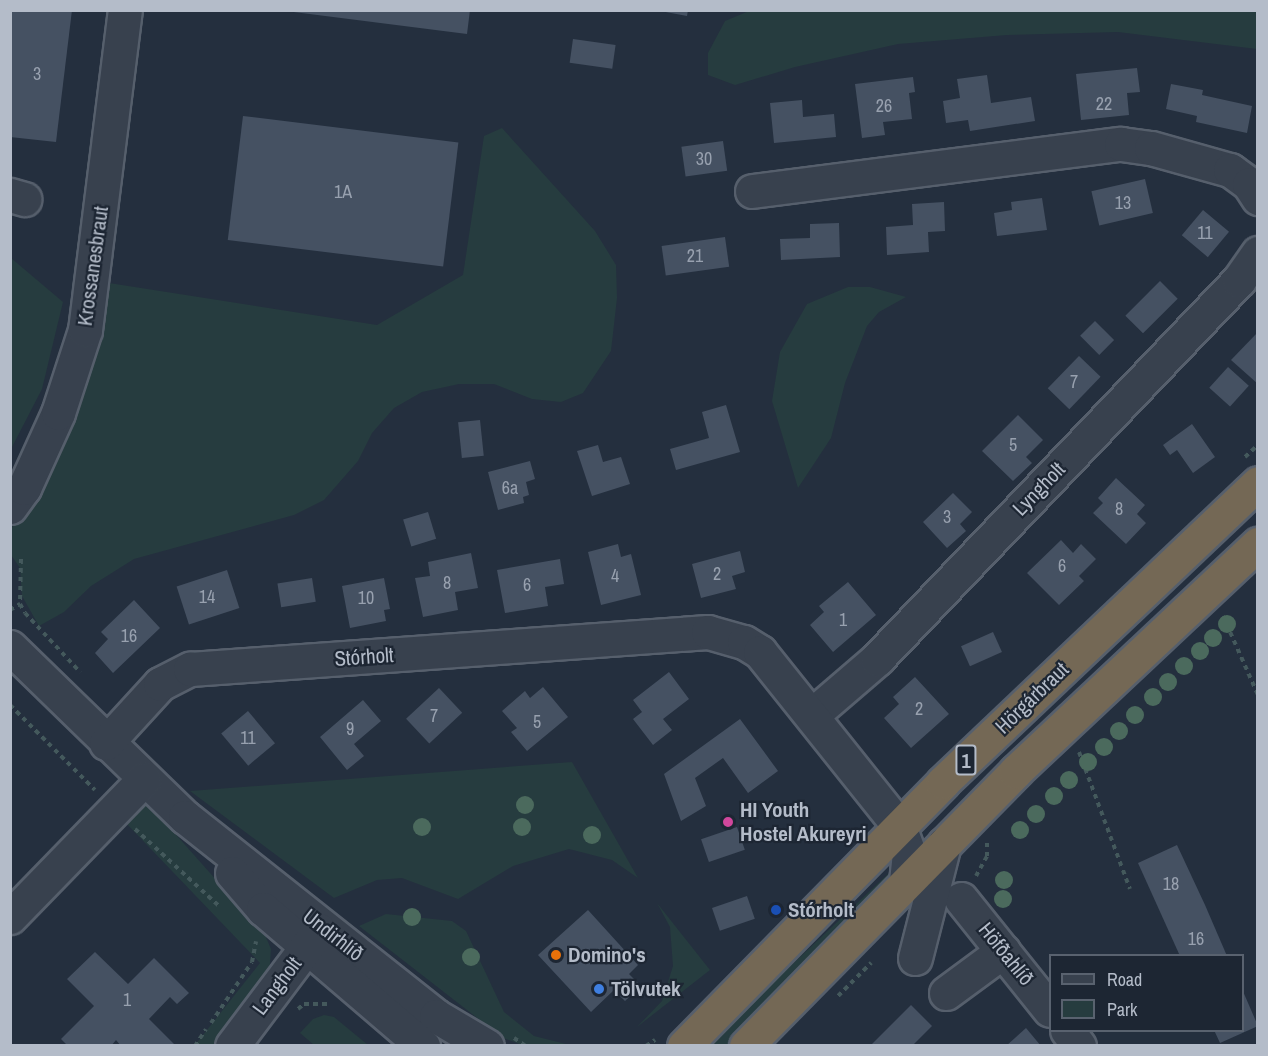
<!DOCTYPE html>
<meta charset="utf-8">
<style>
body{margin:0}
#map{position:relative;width:1268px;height:1056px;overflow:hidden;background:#242f3e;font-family:"Archivo Narrow",sans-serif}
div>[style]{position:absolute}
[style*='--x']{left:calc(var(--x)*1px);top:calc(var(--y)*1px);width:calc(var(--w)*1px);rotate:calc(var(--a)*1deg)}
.green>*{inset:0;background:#263c3f}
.building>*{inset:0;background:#455162;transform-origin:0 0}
.path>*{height:4px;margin-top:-2px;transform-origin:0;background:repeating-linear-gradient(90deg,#44595c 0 4.5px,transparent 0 9px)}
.roads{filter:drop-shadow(2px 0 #565f6c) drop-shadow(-2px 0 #565f6c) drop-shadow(0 2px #565f6c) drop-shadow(0 -2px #565f6c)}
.minor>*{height:33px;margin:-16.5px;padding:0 16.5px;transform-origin:16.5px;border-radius:16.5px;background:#38414e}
.highway>*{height:33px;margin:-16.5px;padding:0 16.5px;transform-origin:16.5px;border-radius:16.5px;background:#746855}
.trees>*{width:18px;height:18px;margin:-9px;border-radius:50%;background:#4b6a5d}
.dots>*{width:16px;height:16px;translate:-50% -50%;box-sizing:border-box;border:3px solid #1d2633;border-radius:50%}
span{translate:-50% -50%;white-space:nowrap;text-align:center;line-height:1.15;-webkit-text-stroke:4.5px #1d2633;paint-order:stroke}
.number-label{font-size:18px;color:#98a1af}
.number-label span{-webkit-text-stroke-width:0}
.shield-label span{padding:2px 4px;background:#1d2633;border:2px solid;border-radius:4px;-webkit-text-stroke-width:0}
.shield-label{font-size:20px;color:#b4bcc9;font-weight:700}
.street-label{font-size:21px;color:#b4bcc9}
.poi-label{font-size:21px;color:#b4bcc9;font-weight:700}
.left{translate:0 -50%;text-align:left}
.frame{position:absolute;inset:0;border:12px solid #b4bcc9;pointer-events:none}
.legend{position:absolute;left:1049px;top:954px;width:195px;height:78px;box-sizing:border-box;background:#1d2633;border:2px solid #59626f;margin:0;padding:8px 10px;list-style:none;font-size:18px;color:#b4bcc9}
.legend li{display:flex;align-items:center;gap:12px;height:30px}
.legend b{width:30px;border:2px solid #59626f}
</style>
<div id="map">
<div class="green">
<i style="clip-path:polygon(749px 11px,1257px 11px,1257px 49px,1118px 32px,1007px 35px,898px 44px,795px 67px,735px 85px,708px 75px,708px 53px,725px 21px)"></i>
<i style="clip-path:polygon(502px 128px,595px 231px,616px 265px,617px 298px,611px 351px,583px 393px,561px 402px,532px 399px,494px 384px,459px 384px,422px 392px,394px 408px,372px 433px,358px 461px,324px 500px,294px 515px,134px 559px,91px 586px,64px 612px,39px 626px,22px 596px,20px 568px,11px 555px,10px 531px,76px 419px,109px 283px,377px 325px,463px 275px,484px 136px)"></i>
<i style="clip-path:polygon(11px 258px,63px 302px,42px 389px,11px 449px)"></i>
<i style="clip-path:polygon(848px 287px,870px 287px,906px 297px,879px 312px,867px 326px,845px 383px,831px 438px,798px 488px,772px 401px,780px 352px,807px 304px)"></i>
<i style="clip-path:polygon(572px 762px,638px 878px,612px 860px,569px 849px,513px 866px,458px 899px,402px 878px,377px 880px,334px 898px,190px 791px)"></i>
<i style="clip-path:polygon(147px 802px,265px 935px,271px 949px,269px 977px,216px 1045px,195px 1045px,260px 963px,125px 822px)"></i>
<i style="clip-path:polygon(905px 863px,896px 877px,730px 1045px,706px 1046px,890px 872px)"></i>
<i style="clip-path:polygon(657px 903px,710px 970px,637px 1027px,662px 1001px,673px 966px,670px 927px)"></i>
<i style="clip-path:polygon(386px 914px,452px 921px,466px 931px,504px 1012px,534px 1036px,566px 1044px,522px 1045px,503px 1038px,359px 926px)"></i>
<i style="clip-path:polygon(324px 1015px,334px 1017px,368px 1045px,314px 1045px,300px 1033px,313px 1019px)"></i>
</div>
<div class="building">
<i style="clip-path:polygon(10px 10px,72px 10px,56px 142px,10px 137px)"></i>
<i style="clip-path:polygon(278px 10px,470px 10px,467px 34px)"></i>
<i style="clip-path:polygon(655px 10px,688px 10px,687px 16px)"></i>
<i style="left:573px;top:39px;width:43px;height:24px;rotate:8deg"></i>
<i style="clip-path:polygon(1137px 68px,1140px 92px,1127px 93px,1129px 115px,1081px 120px,1076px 74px)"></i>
<i style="clip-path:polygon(987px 75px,991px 103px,1031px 97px,1035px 121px,970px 131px,968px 120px,946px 123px,943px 101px,960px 98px,957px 79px)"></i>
<i style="clip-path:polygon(913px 77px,915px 92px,909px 93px,912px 119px,883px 122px,885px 135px,862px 138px,855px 84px)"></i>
<i style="clip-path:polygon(1171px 84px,1203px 90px,1202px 95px,1252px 106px,1247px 133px,1196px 122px,1197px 116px,1166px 109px)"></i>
<i style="clip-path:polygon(802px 100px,803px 117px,834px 114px,836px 137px,774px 143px,770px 103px)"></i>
<i style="left:243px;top:116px;width:217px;height:125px;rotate:7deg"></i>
<i style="left:723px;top:141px;width:30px;height:42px;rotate:82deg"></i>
<i style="left:1145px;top:179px;width:35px;height:55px;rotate:77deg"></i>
<i style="clip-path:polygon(1042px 198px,1047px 230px,997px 236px,994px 213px,1012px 210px,1011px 202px)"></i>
<i style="clip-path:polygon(944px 202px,945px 231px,928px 232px,929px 252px,887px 255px,886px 227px,913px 225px,912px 204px)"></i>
<i style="left:1203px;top:210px;width:34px;height:33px;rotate:40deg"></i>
<i style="clip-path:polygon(839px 223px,840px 257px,781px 260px,780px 239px,810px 238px,810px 224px)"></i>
<i style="left:725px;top:237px;width:30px;height:64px;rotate:82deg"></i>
<i style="left:1160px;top:281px;width:25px;height:49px;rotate:45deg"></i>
<i style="left:1095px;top:321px;width:27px;height:21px;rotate:45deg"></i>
<i style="clip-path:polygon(1258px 332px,1258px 384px,1231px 360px)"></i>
<i style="left:1079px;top:356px;width:30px;height:45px;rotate:44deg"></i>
<i style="left:1228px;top:367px;width:28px;height:28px;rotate:42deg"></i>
<i style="clip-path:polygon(726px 405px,740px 452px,676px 470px,670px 449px,709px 438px,702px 412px)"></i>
<i style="clip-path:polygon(1018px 415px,1043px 440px,1026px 457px,1032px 463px,1013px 481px,982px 451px)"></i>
<i style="left:480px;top:420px;width:36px;height:22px;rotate:84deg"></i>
<i style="clip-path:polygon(1192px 424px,1215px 457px,1193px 473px,1177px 450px,1170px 455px,1163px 445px)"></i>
<i style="clip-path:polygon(598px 445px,603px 462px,621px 457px,630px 484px,592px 496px,577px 451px)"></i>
<i style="clip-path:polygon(530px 461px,535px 479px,526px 482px,529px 495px,523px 497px,524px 503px,498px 510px,488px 472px)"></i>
<i style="clip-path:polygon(1116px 478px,1145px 505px,1137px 514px,1146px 523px,1126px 544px,1093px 513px,1103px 503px,1098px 498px)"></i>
<i style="clip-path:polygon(953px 493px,972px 512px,960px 524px,966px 531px,947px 548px,923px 522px)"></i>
<i style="left:428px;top:512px;width:28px;height:26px;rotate:73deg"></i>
<i style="clip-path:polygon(1061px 540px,1073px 553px,1081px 544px,1096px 559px,1079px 576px,1084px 581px,1059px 605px,1027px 573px)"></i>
<i style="clip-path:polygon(618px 544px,621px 557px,631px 554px,641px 595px,601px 605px,588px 552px)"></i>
<i style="clip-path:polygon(740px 551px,745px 572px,732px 576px,736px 589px,701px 598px,692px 564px)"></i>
<i style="clip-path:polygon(471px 553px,478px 588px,455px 592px,458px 610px,423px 617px,415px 578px,430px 576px,428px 562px)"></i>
<i style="clip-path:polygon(560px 559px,564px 584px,545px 587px,548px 606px,505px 613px,497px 570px)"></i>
<i style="left:227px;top:570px;width:40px;height:53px;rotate:72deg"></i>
<i style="left:312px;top:578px;width:24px;height:35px;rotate:81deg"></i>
<i style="clip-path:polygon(384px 578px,390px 609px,384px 610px,386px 621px,350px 628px,342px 586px)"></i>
<i style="clip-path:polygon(848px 582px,876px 615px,833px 652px,810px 625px,824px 612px,819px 606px)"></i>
<i style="clip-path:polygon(134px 600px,160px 628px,113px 673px,95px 653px,108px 639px,101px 632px)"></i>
<i style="left:993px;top:632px;width:22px;height:35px;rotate:66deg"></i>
<i style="clip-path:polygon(669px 672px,689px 699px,663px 719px,672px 730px,653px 745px,633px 719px,642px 712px,633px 700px)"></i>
<i style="clip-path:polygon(915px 677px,949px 714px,911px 748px,884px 718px,899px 704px,893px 697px)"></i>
<i style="clip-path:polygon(543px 687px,568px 717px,527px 751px,511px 732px,517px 728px,502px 711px,525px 691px,530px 698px)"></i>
<i style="left:439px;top:688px;width:34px;height:45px;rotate:47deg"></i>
<i style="clip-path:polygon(363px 700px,381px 721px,354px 744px,364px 756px,347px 770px,320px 737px)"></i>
<i style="left:248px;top:711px;width:42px;height:35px;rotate:50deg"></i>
<i style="clip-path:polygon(740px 719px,778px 771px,748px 793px,723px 758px,695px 778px,706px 806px,681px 821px,664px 774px)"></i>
<i style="left:737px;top:827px;width:24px;height:38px;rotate:71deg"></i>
<i style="clip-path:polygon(1177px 845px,1205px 905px,1227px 956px,1180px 956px,1138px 863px)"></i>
<i style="left:747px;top:896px;width:24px;height:37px;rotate:71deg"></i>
<i style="clip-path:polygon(588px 910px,638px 965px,629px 974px,641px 986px,625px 1001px,614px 990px,591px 1012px,538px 955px)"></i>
<i style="clip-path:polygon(95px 952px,128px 984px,154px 958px,189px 993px,177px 1004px,170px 997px,149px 1019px,176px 1046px,121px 1046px,116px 1040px,111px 1046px,68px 1046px,61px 1039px,94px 1006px,67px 979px)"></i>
<i style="clip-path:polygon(1242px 989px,1258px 1026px,1220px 1043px,1214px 1030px,1242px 1030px)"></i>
<i style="clip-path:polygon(911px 1005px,932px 1026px,912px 1046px,870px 1046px)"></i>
<i style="clip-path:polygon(1026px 1028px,1041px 1046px,1006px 1046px)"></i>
</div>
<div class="path">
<i style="--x:1245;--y:457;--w:18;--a:-43"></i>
<i style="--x:21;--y:559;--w:45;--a:91.3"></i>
<i style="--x:20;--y:604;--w:10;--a:61"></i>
<i style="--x:25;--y:613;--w:81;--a:47"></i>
<i style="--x:10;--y:610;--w:12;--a:-31"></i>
<i style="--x:1223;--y:616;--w:86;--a:66.1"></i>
<i style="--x:10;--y:705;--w:120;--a:45"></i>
<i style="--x:1079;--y:752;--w:146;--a:69.6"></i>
<i style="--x:135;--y:829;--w:115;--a:42.5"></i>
<i style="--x:976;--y:876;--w:23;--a:-61"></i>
<i style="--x:987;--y:856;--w:14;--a:-90"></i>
<i style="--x:838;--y:996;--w:47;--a:-45"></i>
<i style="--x:298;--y:1009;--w:8;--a:-40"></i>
<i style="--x:304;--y:1004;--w:23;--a:0"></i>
<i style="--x:211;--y:1023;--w:73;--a:-56.1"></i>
<i style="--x:252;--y:962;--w:21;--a:-79"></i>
<i style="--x:514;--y:1038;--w:14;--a:34"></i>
<i style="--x:195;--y:1046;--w:20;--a:-57"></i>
<i style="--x:646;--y:1046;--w:11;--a:-34"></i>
</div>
<div class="roads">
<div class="minor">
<i style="--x:752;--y:191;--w:372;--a:-7.3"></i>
<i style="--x:1121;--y:144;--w:30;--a:8"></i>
<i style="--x:1151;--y:148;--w:82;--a:15.6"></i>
<i style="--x:1230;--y:170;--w:24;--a:36"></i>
<i style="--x:1249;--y:184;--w:17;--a:57"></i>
<i style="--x:10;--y:195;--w:15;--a:16"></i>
<i style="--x:10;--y:507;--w:24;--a:-54"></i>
<i style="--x:24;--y:488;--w:82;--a:-65.6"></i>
<i style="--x:58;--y:413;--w:87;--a:-72"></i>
<i style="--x:85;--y:330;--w:322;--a:-82.9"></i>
<i style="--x:10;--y:647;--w:244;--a:44.2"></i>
<i style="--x:185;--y:817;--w:320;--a:38.4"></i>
<i style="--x:436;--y:1016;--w:59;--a:30.5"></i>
<i style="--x:812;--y:715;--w:86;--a:-40.7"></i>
<i style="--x:877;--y:659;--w:524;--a:-46.31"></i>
<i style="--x:1239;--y:280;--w:33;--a:-55"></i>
<i style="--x:106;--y:743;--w:80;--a:-47.5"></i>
<i style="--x:160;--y:684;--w:34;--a:-27"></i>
<i style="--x:190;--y:669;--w:519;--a:-4.09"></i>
<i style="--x:708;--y:632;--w:37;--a:16"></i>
<i style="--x:744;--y:642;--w:19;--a:32"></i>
<i style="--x:760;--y:652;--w:223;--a:51.4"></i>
<i style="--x:899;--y:826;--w:29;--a:70"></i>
<i style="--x:909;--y:853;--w:30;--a:96"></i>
<i style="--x:232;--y:873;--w:48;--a:49.3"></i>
<i style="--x:263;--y:909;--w:211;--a:40.6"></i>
<i style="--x:961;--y:899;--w:142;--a:51.3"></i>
<i style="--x:10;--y:917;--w:192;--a:-45.8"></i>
<i style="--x:915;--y:958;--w:118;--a:-75.7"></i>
<i style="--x:946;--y:993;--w:71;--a:-36.4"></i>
<i style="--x:1067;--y:1030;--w:20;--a:53"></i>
<i style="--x:232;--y:1046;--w:145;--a:-53.1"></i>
</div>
<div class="highway">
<i style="--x:684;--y:1046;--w:370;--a:-45.5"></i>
<i style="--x:943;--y:782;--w:434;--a:-43.5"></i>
<i style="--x:746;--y:1046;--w:385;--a:-45.5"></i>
<i style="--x:1016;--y:771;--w:332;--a:-43.2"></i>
</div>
</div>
<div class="trees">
<i style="left:1227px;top:624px"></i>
<i style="left:1213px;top:638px"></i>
<i style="left:1200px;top:651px"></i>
<i style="left:1184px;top:666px"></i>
<i style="left:1168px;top:682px"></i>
<i style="left:1153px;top:697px"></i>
<i style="left:1135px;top:715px"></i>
<i style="left:1119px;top:731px"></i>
<i style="left:1104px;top:747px"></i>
<i style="left:1088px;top:762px"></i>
<i style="left:1069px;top:780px"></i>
<i style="left:1054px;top:796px"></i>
<i style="left:525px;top:805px"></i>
<i style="left:1036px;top:814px"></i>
<i style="left:422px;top:827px"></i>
<i style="left:522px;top:827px"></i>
<i style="left:1020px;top:830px"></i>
<i style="left:592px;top:835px"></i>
<i style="left:1004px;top:880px"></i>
<i style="left:1003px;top:899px"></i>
<i style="left:412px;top:917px"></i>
<i style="left:471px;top:957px"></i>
</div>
<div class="dots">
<i style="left:728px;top:822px;background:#d1479c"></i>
<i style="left:776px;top:910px;background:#1a4fb4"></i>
<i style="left:556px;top:955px;background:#e8710a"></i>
<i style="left:599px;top:989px;background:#3f7fe0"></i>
</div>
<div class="number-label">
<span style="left:37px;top:74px">3</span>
<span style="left:1104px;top:104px">22</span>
<span style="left:884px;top:106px">26</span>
<span style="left:704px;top:159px">30</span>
<span style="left:343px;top:192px">1A</span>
<span style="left:1123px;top:203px">13</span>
<span style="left:1205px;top:233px">11</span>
<span style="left:695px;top:256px">21</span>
<span style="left:1074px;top:382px">7</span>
<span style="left:1013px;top:445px">5</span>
<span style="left:510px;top:488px">6a</span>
<span style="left:1119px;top:509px">8</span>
<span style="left:947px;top:517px">3</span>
<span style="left:1062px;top:566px">6</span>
<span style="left:717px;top:574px">2</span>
<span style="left:615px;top:576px">4</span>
<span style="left:447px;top:583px">8</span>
<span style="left:527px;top:585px">6</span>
<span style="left:207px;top:597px">14</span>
<span style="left:366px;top:598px">10</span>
<span style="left:843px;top:620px">1</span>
<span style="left:129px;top:636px">16</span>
<span style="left:919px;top:709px">2</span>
<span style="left:434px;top:716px">7</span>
<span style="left:537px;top:722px">5</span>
<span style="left:350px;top:729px">9</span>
<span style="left:248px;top:738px">11</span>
<span style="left:1171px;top:884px">18</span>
<span style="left:1196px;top:939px">16</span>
<span style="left:127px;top:1000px">1</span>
</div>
<div class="shield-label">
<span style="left:966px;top:760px">1</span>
</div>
<div class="street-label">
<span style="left:93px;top:266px;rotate:-82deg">Krossanesbraut</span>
<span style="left:1039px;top:489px;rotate:-46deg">Lyngholt</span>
<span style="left:364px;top:657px;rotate:-4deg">Stórholt</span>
<span style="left:1032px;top:698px;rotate:-44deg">Hörgárbraut</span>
<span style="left:333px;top:935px;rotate:38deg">Undirhlíð</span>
<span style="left:1006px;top:954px;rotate:51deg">Höfðahlíð</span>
<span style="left:277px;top:986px;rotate:-53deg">Langholt</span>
</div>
<div class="poi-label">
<span class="left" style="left:740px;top:822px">HI Youth<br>Hostel Akureyri</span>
<span class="left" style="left:788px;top:910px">Stórholt</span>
<span class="left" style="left:568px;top:955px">Domino's</span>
<span class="left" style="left:611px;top:989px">Tölvutek</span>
</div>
<div class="frame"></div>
<ul class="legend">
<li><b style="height:8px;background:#38414e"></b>Road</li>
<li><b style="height:16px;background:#263c3f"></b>Park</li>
</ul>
</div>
